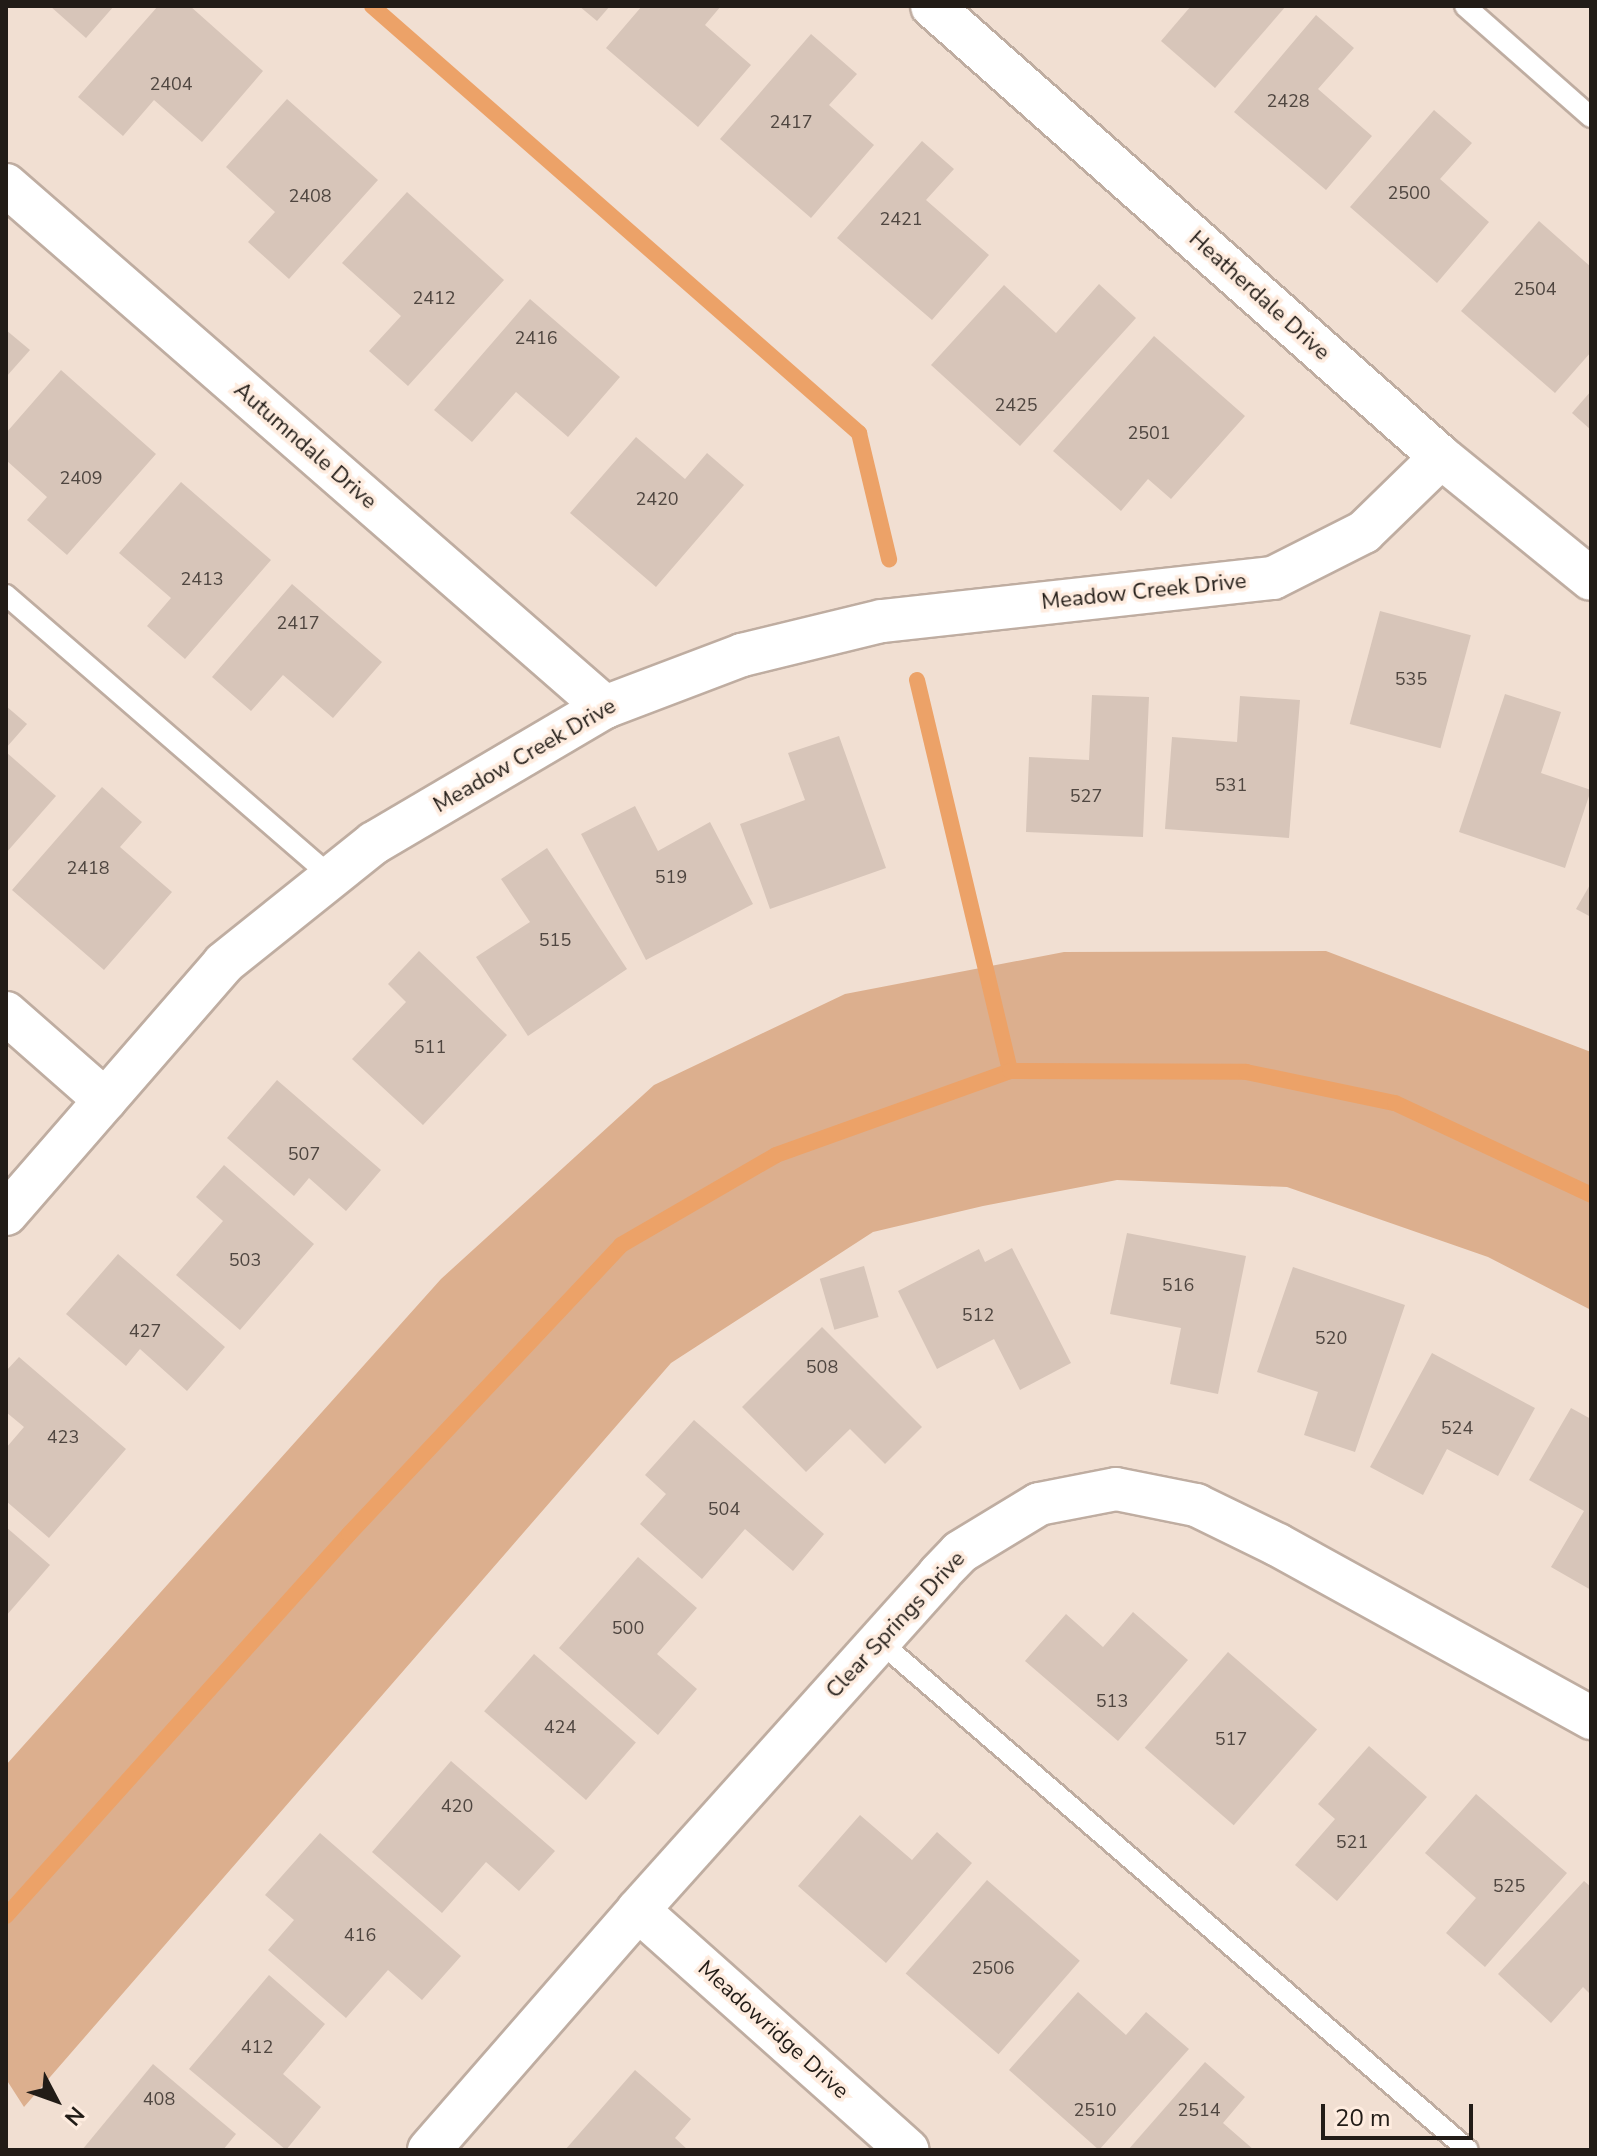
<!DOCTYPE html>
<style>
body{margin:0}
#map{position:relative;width:1597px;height:2156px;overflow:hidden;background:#f1dfd2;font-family:"Nunito Sans",sans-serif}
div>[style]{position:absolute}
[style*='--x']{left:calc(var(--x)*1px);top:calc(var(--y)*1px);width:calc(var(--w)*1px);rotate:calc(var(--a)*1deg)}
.green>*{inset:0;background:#dcaf8e}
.stream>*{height:16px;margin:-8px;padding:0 8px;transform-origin:8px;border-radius:8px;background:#eca268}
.building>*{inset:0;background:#d7c5b9;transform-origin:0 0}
.roads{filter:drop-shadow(2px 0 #bfada1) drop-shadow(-2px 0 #bfada1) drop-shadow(0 2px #bfada1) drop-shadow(0 -2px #bfada1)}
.service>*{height:20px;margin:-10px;padding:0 10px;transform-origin:10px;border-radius:10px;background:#fff}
.minor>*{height:42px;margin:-21px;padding:0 21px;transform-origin:21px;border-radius:21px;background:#fff}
span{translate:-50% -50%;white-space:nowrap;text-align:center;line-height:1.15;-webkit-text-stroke:7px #feecdf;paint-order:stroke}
.number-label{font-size:18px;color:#4f4640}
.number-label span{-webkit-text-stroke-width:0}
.street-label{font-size:22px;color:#221c17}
.frame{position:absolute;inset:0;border:8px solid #221c17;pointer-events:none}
.north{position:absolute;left:16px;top:2060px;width:80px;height:80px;-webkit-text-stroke:6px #feecdf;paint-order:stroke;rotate:131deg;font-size:22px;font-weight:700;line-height:32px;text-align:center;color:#221c17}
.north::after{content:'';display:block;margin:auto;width:28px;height:36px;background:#221c17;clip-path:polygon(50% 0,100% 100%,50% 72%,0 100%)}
.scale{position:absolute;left:1321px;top:2104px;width:152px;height:36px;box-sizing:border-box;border:4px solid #221c17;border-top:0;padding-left:10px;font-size:24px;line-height:28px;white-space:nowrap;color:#221c17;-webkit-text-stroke:6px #feecdf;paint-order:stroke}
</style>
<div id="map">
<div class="green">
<i style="clip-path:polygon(1326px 951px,1591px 1052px,1591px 1310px,1488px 1257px,1287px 1187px,1117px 1180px,983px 1206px,873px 1232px,671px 1363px,24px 2107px,6px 2079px,6px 1765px,441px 1279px,654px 1085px,845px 994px,1064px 952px)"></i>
</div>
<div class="stream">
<i style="--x:372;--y:6;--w:648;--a:41.24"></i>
<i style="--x:859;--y:433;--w:130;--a:76.6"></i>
<i style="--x:917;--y:680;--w:402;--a:76.6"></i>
<i style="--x:6;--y:1916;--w:513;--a:-48.08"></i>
<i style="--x:349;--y:1534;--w:397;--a:-46.7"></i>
<i style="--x:621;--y:1245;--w:179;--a:-30.1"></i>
<i style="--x:776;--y:1155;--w:249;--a:-19.7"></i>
<i style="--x:1010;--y:1071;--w:236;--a:0.2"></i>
<i style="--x:1246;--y:1072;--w:152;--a:11.8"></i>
<i style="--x:1395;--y:1103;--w:217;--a:25.1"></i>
</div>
<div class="building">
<i style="clip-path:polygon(50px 6px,114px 6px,86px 38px)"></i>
<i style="clip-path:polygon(158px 6px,190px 6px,263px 71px,202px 142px,154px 100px,123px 136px,78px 97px)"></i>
<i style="clip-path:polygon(579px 6px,610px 6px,597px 21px)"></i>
<i style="clip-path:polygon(642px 6px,721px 6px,705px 25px,751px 65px,698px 127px,606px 48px)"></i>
<i style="clip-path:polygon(1191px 6px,1286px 6px,1215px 88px,1161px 41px)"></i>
<i style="clip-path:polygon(1316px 15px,1354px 48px,1318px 89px,1372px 136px,1326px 190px,1234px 112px)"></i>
<i style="clip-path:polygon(811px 34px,857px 74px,829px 105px,874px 145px,811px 218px,720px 139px)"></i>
<i style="clip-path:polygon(287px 99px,378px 180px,289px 279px,248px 242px,275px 212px,226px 167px)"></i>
<i style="clip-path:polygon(1434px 110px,1472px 143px,1440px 179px,1489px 222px,1437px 283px,1350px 207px)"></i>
<i style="clip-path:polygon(922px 141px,954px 169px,926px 200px,989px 255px,932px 320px,837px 238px)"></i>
<i style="clip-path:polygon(407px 192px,504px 280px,408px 386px,369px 351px,401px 316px,342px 263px)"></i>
<i style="clip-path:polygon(1539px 221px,1591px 267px,1591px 352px,1555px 393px,1461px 311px)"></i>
<i style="clip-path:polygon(1099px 284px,1136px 318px,1020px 446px,931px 365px,1004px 285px,1056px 333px)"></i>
<i style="clip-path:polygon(530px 299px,620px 377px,568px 437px,516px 392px,472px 442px,434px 410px)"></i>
<i style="clip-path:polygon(6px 330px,30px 350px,6px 377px)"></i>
<i style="clip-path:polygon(1154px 336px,1245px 416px,1171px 499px,1148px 479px,1121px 511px,1053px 451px)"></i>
<i style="clip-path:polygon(61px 370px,156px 454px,67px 555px,27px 520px,47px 497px,6px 460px,6px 433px)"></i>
<i style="clip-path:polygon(1591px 391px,1591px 430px,1572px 413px)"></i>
<i style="clip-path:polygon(636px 437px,685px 479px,707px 453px,744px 485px,656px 587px,570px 513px)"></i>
<i style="clip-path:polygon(181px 482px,271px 560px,185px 659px,147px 626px,171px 598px,119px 553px)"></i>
<i style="clip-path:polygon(292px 584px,382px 662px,333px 718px,283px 675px,251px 711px,212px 677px)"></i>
<i style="left:1380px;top:611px;width:94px;height:117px;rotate:15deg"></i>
<i style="clip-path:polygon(1505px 694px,1561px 712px,1541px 773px,1591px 790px,1565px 868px,1459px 832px)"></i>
<i style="clip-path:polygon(1092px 695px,1149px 697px,1143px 837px,1026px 832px,1029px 757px,1089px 760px)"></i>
<i style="clip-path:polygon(1240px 696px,1300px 700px,1289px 838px,1165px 829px,1172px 737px,1237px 742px)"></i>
<i style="clip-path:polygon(6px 706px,27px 724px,6px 748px)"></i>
<i style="clip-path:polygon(839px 736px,886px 868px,770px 909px,740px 824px,805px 800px,788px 753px)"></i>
<i style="clip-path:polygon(6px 752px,56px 796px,6px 853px)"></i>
<i style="clip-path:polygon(102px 787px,142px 822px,120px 847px,172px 892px,104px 970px,12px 890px)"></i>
<i style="clip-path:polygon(635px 806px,658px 851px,710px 822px,753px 904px,646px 960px,581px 834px)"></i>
<i style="clip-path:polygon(547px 848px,627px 969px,528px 1036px,476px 957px,530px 922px,501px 879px)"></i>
<i style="clip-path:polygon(1591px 883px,1591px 917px,1576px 909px)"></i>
<i style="clip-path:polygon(419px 951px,507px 1035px,423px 1125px,352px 1059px,406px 1002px,388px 984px)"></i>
<i style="clip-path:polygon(277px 1080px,381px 1170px,346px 1211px,309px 1178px,294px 1196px,227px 1138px)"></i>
<i style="clip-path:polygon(224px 1165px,314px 1244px,240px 1330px,176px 1275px,223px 1221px,196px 1197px)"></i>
<i style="clip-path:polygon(1127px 1233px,1246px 1256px,1218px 1394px,1170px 1384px,1181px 1328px,1110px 1314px)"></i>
<i style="clip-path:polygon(1012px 1248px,1071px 1363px,1020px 1390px,994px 1339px,937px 1369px,898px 1291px,979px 1249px,985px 1262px)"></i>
<i style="clip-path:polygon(118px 1254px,225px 1347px,187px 1391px,140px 1349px,126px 1366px,66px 1314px)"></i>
<i style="left:864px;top:1266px;width:53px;height:46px;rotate:74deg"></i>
<i style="clip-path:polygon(1293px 1267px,1405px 1305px,1355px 1452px,1304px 1435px,1318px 1392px,1257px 1372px)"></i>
<i style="clip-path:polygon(822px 1327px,922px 1427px,885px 1464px,850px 1429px,806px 1472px,742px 1407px)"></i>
<i style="clip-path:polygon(1432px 1353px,1535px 1408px,1498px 1476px,1447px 1449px,1423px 1495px,1370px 1467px)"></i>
<i style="clip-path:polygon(19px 1357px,126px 1449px,49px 1538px,6px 1501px,6px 1448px,24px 1427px,6px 1412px,6px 1371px)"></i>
<i style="clip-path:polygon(1571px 1408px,1591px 1419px,1591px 1590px,1551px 1567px,1584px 1511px,1529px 1480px)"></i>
<i style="clip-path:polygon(694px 1420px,824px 1534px,793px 1571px,745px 1529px,702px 1579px,640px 1524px,666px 1494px,645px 1475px)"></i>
<i style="clip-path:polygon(6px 1527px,50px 1565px,6px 1616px)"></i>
<i style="clip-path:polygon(638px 1557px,697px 1608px,657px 1654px,697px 1689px,658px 1735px,559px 1648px)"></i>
<i style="clip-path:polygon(1133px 1612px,1188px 1660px,1118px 1741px,1025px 1661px,1066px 1614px,1103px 1647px)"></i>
<i style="left:1228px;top:1652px;width:118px;height:127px;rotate:41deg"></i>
<i style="left:534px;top:1654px;width:135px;height:76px;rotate:41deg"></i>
<i style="clip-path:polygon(1369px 1746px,1427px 1797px,1337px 1901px,1295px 1865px,1335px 1819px,1318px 1804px)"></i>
<i style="clip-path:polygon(451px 1761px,555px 1851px,519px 1891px,486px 1862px,442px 1913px,372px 1852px)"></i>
<i style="clip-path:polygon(1476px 1794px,1567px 1873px,1485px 1967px,1446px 1933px,1476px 1898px,1425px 1853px)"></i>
<i style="clip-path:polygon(860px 1815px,912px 1860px,937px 1832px,972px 1863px,886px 1963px,798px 1886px)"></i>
<i style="clip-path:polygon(320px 1833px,461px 1956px,422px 2000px,388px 1970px,346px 2018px,268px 1950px,294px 1920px,265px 1895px)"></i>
<i style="left:987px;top:1880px;width:123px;height:124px;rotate:41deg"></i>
<i style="clip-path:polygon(1584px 1881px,1591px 1887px,1591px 1995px,1583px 1987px,1551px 2023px,1498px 1974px)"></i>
<i style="clip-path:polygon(269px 1975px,325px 2024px,283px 2074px,321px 2107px,286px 2150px,189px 2069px)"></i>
<i style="clip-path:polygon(1078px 1992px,1126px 2035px,1146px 2012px,1189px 2049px,1099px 2150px,1009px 2070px)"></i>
<i style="clip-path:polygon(1205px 2062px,1245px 2097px,1223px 2123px,1254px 2150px,1128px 2150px)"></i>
<i style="clip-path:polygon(153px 2064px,236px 2134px,223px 2150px,82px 2150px)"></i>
<i style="clip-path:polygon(635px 2070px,691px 2119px,675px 2138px,688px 2150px,565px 2150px)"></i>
</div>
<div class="roads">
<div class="service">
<i style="--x:1465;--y:6;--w:168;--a:41.4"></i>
<i style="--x:6;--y:595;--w:430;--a:40.9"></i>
<i style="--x:879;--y:1641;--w:778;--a:40.83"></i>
</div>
<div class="minor">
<i style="--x:932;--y:6;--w:680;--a:41.54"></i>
<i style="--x:1441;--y:457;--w:193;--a:39.1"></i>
<i style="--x:6;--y:185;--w:795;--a:41.07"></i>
<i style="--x:6;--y:1013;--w:132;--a:41.3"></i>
<i style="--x:6;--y:1214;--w:332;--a:-49"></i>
<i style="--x:224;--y:963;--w:192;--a:-38.7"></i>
<i style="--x:374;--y:843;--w:268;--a:-30.5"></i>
<i style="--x:605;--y:707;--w:147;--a:-20.8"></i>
<i style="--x:742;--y:655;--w:144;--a:-13.7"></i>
<i style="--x:882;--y:621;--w:393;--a:-6.3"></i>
<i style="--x:1273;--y:578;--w:102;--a:-26.8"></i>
<i style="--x:1364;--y:532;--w:107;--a:-44.2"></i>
<i style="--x:638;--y:1910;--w:361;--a:41.7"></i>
<i style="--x:429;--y:2150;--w:318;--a:-48.9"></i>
<i style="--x:638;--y:1910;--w:451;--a:-48.1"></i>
<i style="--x:939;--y:1574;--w:30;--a:-46"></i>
<i style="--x:960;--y:1552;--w:92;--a:-31.3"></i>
<i style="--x:1039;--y:1504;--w:78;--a:-11"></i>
<i style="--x:1116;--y:1489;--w:82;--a:11.3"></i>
<i style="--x:1196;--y:1505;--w:91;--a:26"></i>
<i style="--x:1278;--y:1545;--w:358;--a:28.9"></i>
</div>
</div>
<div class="number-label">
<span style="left:171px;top:84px">2404</span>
<span style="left:1288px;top:101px">2428</span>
<span style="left:791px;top:122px">2417</span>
<span style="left:1409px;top:193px">2500</span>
<span style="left:310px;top:196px">2408</span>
<span style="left:901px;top:219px">2421</span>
<span style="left:1535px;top:289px">2504</span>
<span style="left:434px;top:298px">2412</span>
<span style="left:536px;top:338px">2416</span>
<span style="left:1016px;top:405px">2425</span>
<span style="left:1149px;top:433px">2501</span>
<span style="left:81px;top:478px">2409</span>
<span style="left:657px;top:499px">2420</span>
<span style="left:202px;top:579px">2413</span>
<span style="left:298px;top:623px">2417</span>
<span style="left:1411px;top:679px">535</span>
<span style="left:1231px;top:785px">531</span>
<span style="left:1086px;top:796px">527</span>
<span style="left:88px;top:868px">2418</span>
<span style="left:671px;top:877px">519</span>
<span style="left:555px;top:940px">515</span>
<span style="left:430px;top:1047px">511</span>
<span style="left:304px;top:1154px">507</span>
<span style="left:245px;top:1260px">503</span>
<span style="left:1178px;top:1285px">516</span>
<span style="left:978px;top:1315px">512</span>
<span style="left:145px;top:1331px">427</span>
<span style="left:1331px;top:1338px">520</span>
<span style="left:822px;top:1367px">508</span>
<span style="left:1457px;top:1428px">524</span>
<span style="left:63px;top:1437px">423</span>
<span style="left:724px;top:1509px">504</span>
<span style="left:628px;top:1628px">500</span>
<span style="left:1112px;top:1701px">513</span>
<span style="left:560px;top:1727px">424</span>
<span style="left:1231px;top:1739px">517</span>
<span style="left:457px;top:1806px">420</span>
<span style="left:1352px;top:1842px">521</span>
<span style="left:1509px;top:1886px">525</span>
<span style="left:360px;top:1935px">416</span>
<span style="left:993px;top:1968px">2506</span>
<span style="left:257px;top:2047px">412</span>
<span style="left:159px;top:2099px">408</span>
<span style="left:1095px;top:2110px">2510</span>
<span style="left:1199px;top:2110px">2514</span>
</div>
<div class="street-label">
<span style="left:1259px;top:296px;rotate:42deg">Heatherdale Drive</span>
<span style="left:305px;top:446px;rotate:41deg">Autumndale Drive</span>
<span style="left:1144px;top:592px;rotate:-6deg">Meadow Creek Drive</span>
<span style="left:525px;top:756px;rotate:-30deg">Meadow Creek Drive</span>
<span style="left:896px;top:1625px;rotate:-47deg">Clear Springs Drive</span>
<span style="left:773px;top:2030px;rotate:42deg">Meadowridge Drive</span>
</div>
<div class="frame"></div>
<div class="north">N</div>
<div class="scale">20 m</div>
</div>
